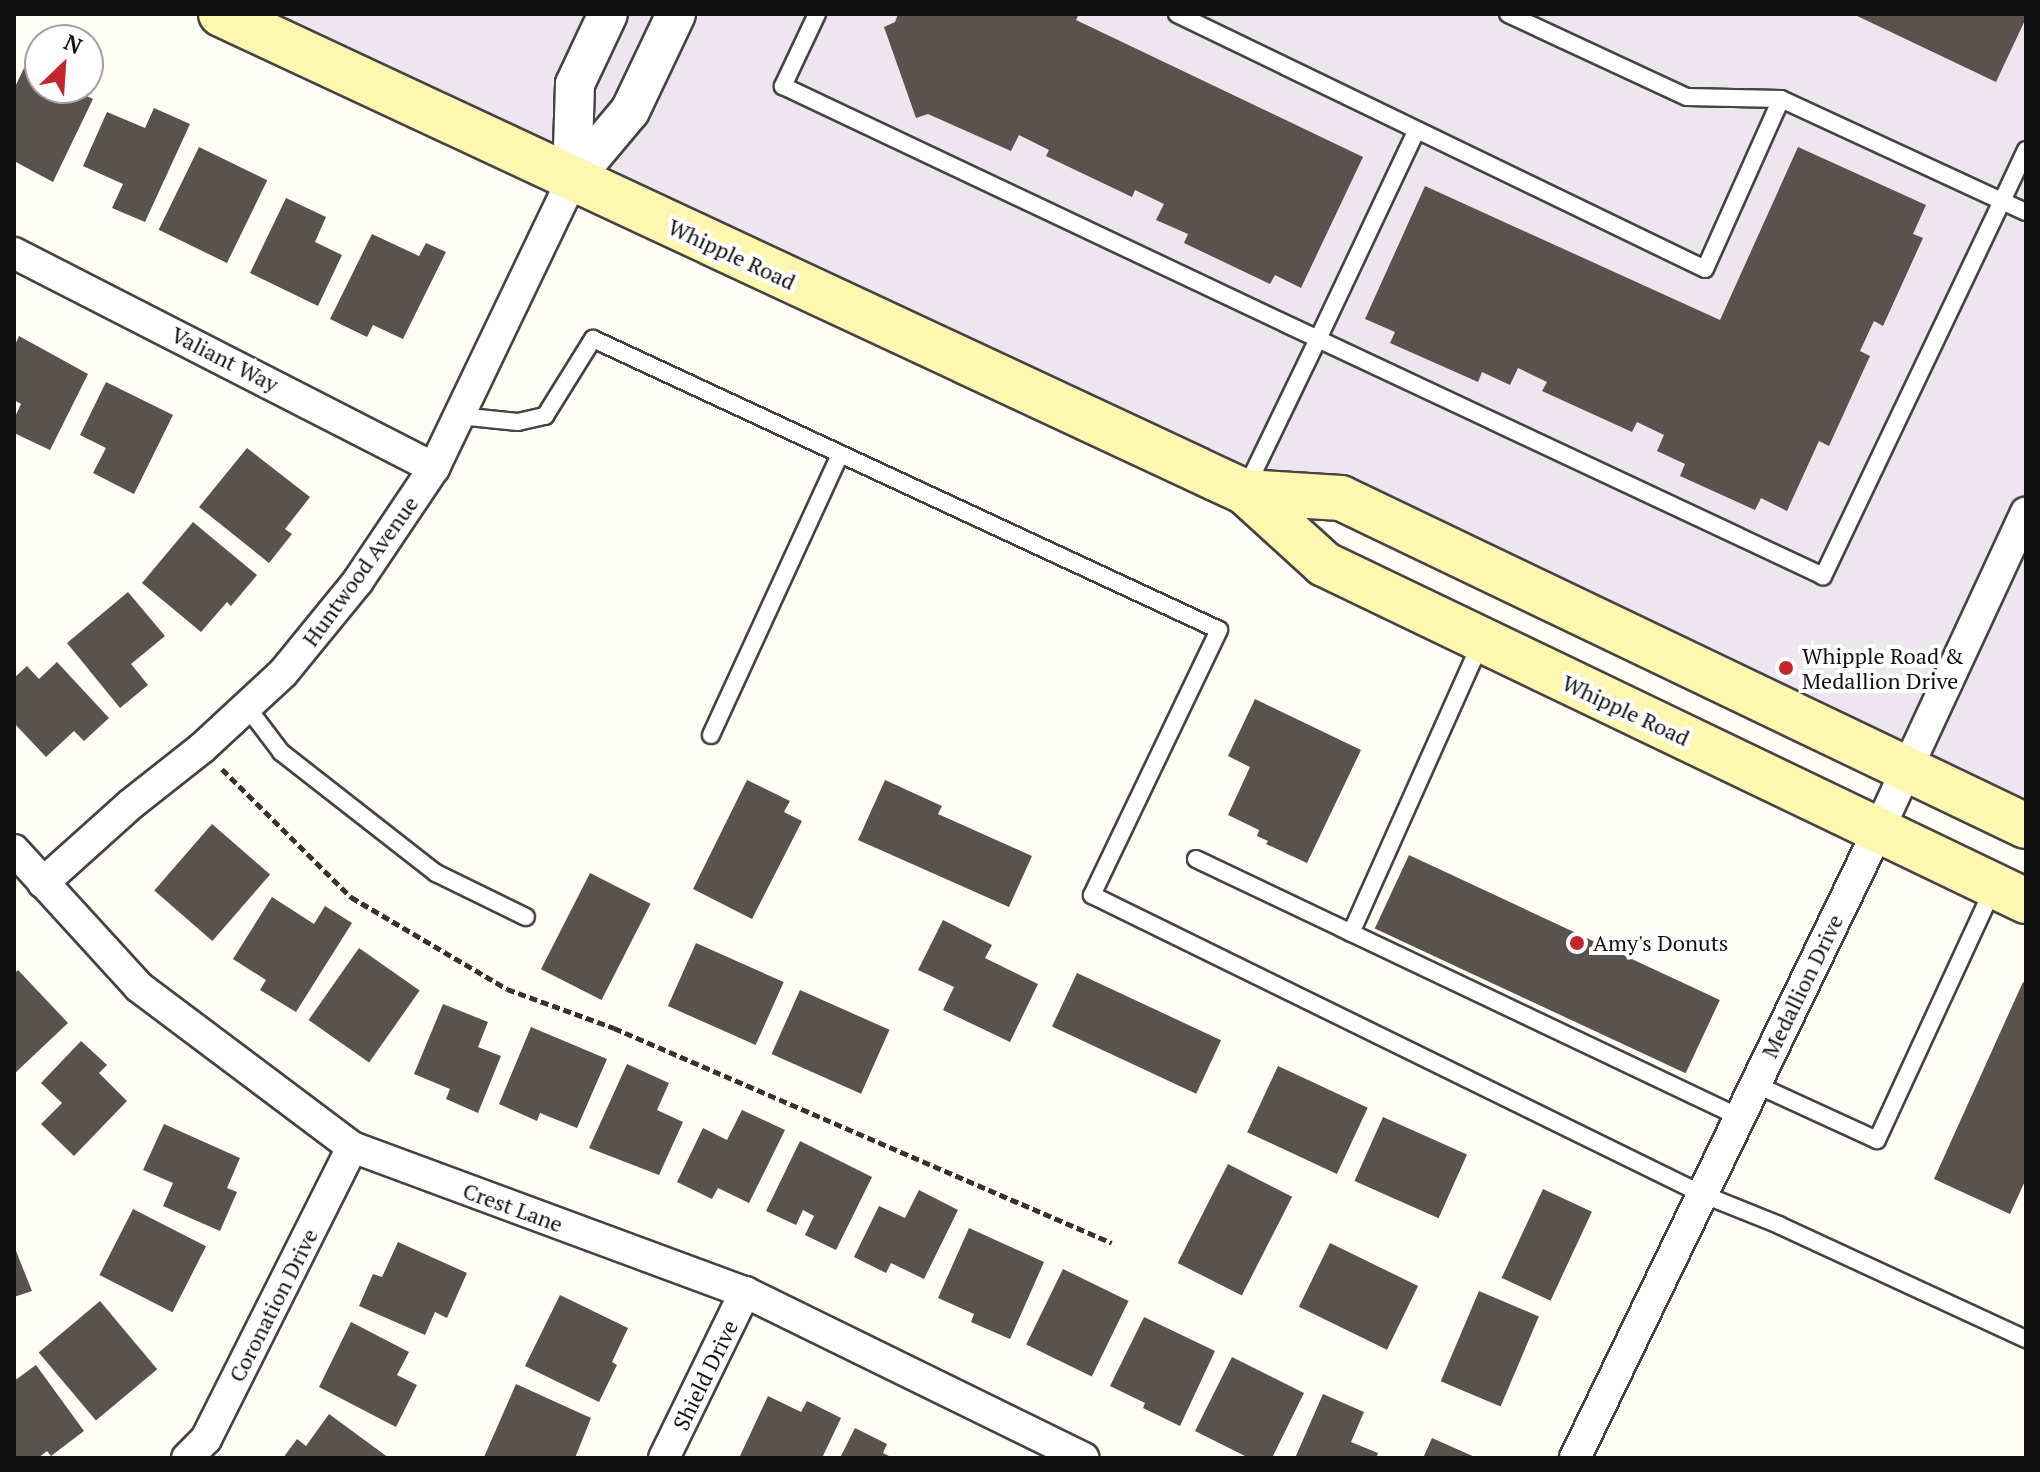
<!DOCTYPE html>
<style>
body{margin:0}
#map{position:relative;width:2040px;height:1472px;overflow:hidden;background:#fffdf5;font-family:"PT Serif",serif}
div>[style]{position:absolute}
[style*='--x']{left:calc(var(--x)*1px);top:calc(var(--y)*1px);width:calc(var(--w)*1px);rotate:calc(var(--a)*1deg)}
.industrial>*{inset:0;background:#eee6ef}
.building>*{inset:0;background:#5a524d;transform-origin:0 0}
.path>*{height:5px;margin-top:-2.5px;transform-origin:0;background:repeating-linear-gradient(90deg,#333 0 8px,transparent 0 12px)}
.roads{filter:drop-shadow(2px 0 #444) drop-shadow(-2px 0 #444) drop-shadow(0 2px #444) drop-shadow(0 -2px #444)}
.service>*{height:16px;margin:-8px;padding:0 8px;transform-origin:8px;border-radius:8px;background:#fff}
.minor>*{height:30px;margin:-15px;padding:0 15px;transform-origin:15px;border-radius:15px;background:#fff}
.tertiary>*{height:38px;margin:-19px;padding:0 19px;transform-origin:19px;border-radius:19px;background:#fff}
.secondary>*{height:44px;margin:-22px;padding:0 22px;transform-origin:22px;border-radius:22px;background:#fff6b0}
.dots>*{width:22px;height:22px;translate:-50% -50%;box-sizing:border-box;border:4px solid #fff;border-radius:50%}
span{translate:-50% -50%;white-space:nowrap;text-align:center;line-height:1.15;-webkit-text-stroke:8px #fff;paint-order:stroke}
.street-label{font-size:22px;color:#111}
.poi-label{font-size:22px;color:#111}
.left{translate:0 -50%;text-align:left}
.frame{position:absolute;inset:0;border:16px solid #111;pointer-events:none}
.north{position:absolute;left:24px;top:24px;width:80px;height:80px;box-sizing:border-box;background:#fff;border:2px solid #a0a0a0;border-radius:50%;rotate:25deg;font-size:22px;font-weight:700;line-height:32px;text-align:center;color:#111}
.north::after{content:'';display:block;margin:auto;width:28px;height:36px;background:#c4262e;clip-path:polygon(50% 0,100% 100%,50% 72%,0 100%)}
</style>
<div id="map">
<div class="industrial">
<i style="clip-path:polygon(221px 14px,2026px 14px,2026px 826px,1341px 498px,1245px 492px)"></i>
</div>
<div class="building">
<i style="clip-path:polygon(898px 14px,1079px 14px,1076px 20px,1363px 157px,1301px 288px,1275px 275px,1270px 284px,1184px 243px,1188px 234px,1156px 220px,1164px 204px,1135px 190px,1132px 197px,1046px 156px,1049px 150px,1019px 135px,1011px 151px,928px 114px,916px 118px,884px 27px,895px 22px)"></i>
<i style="clip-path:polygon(1853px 14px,2026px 14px,2026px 18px,1996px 82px)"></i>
<i style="clip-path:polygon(25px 66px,40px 73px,40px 88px,70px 88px,93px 99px,53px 182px,14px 161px,14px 89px)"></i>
<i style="clip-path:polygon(154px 108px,190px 124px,145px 222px,112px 208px,123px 184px,83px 166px,107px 112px,145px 128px)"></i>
<i style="left:199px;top:147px;width:76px;height:92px;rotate:26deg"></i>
<i style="clip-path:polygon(1798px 147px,1926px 205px,1913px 234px,1923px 238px,1883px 326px,1874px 321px,1860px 351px,1870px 356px,1829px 446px,1819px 441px,1787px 511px,1761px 498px,1755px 510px,1680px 476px,1685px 464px,1657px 451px,1664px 435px,1637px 422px,1632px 432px,1542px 391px,1547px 382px,1518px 368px,1510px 385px,1482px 372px,1478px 382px,1390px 343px,1395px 332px,1365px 319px,1425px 186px,1720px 320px)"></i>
<i style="clip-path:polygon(286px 198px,326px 217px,315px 242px,342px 255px,318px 306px,250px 273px)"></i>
<i style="clip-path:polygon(372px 234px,419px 256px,426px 243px,446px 252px,403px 339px,373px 325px,367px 337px,330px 319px)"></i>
<i style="clip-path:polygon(19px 336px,88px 374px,50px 450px,14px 433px,14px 419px,21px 404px,14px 400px,14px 347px)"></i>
<i style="clip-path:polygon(106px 382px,173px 415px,134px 494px,93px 473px,106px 448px,80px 435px)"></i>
<i style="clip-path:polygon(247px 448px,310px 497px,285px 529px,292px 534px,269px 563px,199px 507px)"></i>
<i style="clip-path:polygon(193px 522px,257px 575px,231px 606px,227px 602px,201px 632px,142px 583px)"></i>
<i style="clip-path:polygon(128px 592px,165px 636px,131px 664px,148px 685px,120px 708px,67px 643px)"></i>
<i style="clip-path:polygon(57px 662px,109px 718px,84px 741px,74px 731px,46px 757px,14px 723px,14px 678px,27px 666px,39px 679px)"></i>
<i style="clip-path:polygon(1255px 699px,1361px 750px,1307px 863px,1266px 844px,1268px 841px,1257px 836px,1259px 830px,1228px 815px,1250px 767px,1228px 756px)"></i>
<i style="clip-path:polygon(747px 780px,790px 801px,784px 812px,802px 821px,752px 919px,693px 889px)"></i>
<i style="clip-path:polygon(885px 780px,942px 806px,938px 814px,1032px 856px,1009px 907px,858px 840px)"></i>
<i style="left:212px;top:824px;width:77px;height:88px;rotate:41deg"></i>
<i style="left:1409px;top:855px;width:343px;height:81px;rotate:25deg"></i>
<i style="left:590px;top:873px;width:68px;height:108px;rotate:27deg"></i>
<i style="clip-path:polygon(272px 897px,314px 924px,325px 906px,352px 923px,296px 1012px,260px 990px,266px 980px,233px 959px)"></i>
<i style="clip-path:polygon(943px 920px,992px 945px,985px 958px,1038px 984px,1010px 1042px,943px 1010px,954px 987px,918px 970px)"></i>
<i style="left:696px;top:943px;width:96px;height:69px;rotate:24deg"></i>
<i style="left:359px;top:948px;width:74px;height:88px;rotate:35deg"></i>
<i style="clip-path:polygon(18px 970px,68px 1023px,14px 1074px,14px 974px)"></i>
<i style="left:1077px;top:973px;width:159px;height:59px;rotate:25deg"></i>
<i style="clip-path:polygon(2023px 982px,2026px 984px,2026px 1179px,2010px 1214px,1934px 1179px)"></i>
<i style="left:800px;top:990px;width:98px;height:70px;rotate:24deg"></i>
<i style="clip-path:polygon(443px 1004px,488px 1022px,478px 1047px,501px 1056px,478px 1113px,446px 1099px,450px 1089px,414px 1074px)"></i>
<i style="clip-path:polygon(531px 1027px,607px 1059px,577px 1128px,540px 1113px,537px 1121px,499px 1104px)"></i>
<i style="clip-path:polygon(81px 1041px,107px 1065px,99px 1073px,127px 1101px,74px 1156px,41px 1124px,62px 1103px,41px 1083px)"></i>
<i style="clip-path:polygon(627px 1064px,669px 1083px,657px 1110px,683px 1122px,659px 1175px,589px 1148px)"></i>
<i style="left:1278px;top:1066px;width:99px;height:73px;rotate:25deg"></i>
<i style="clip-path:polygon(742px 1110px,785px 1130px,749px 1203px,718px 1188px,712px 1199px,677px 1182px,703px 1128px,727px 1140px)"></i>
<i style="left:1383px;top:1117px;width:92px;height:70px;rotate:24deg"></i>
<i style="clip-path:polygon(164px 1124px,240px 1158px,227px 1188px,237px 1192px,220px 1231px,163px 1206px,173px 1183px,143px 1170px)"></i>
<i style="clip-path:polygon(800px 1141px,872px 1177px,836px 1250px,805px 1235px,814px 1216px,803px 1210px,796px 1225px,766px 1211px)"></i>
<i style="left:1228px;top:1164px;width:72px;height:111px;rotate:27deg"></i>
<i style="left:1543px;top:1189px;width:54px;height:98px;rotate:25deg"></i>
<i style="clip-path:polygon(919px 1190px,958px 1210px,924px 1279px,891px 1263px,886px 1273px,854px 1257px,879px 1206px,905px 1218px)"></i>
<i style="left:133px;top:1209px;width:82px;height:74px;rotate:27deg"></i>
<i style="clip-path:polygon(969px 1228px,1044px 1262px,1010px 1339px,971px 1322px,974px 1314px,938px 1298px)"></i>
<i style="clip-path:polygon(398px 1242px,467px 1273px,447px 1318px,435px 1312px,425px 1335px,359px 1306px,373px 1274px,382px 1277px)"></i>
<i style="left:1330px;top:1243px;width:98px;height:71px;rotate:26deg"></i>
<i style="clip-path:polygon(14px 1246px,32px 1291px,14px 1297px)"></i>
<i style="left:1063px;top:1269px;width:73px;height:84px;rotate:26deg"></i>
<i style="left:1479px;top:1291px;width:65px;height:98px;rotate:23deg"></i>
<i style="clip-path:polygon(560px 1295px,628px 1328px,612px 1362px,617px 1365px,599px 1402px,525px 1366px)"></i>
<i style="left:100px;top:1301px;width:89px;height:80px;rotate:50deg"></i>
<i style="clip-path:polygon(1144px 1317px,1215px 1351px,1180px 1426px,1143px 1408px,1145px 1403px,1110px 1386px)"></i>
<i style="clip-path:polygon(351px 1322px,409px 1352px,397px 1375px,417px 1385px,396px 1427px,319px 1387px)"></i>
<i style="clip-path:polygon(1232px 1357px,1304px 1393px,1272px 1458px,1249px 1458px,1195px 1431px)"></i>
<i style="clip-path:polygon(36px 1365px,84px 1431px,51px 1456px,47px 1451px,38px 1458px,14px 1458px,14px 1381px)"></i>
<i style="clip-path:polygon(516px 1384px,591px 1418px,575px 1458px,484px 1457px)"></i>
<i style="clip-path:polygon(1323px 1394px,1364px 1412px,1351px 1442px,1378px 1453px,1376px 1458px,1295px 1458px)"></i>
<i style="clip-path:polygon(768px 1396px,801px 1412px,807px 1401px,841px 1418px,822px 1458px,739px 1458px)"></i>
<i style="clip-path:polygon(329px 1414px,389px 1458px,283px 1458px,297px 1439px,306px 1446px)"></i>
<i style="clip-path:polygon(855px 1428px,887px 1444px,883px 1453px,893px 1458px,840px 1458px)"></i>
<i style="clip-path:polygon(1432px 1438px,1477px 1458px,1423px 1458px)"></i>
</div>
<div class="path">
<i style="--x:222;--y:769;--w:182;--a:44.8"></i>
<i style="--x:351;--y:897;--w:181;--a:30.5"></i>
<i style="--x:507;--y:989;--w:114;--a:20"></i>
<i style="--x:614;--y:1028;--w:542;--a:23.35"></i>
</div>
<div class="roads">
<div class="service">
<i style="--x:817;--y:14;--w:80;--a:115.3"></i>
<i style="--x:783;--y:86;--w:592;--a:25.31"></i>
<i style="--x:1318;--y:339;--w:231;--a:-64.7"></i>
<i style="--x:1177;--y:14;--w:586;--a:25.78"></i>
<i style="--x:1705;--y:269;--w:186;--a:-65.9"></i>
<i style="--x:1781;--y:99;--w:243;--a:24.8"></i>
<i style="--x:2002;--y:201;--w:416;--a:115.5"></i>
<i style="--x:1823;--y:576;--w:558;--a:-154.86"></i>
<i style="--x:1318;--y:339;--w:168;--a:115.8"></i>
<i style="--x:1508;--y:14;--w:197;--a:24.9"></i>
<i style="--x:1687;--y:97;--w:94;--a:1.2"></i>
<i style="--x:2026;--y:150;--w:56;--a:115.2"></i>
<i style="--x:2002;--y:201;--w:26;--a:25"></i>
<i style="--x:459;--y:416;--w:59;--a:5.8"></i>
<i style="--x:518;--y:422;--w:28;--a:-13"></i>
<i style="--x:545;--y:416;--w:91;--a:-58.1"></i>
<i style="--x:593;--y:339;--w:690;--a:24.93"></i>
<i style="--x:1219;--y:630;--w:294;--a:115.6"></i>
<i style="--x:1092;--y:895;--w:679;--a:26.11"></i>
<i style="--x:1702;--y:1194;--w:83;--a:21.9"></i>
<i style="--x:1779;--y:1225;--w:272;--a:24.8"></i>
<i style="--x:247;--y:707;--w:56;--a:52.9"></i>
<i style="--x:281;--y:752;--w:197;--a:38"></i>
<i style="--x:436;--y:873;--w:100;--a:26.1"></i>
<i style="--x:711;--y:735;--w:309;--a:-65.3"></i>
<i style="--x:1196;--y:859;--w:601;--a:25.41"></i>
<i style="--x:1351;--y:933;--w:319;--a:-65.9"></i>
<i style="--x:1755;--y:1084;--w:134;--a:24.7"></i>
<i style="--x:1877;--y:1140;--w:277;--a:-65.2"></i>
</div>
<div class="minor">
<i style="--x:14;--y:253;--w:472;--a:27.1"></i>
<i style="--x:14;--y:850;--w:185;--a:47.6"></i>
<i style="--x:139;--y:987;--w:266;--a:36.9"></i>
<i style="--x:352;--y:1147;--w:419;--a:20.3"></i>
<i style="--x:745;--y:1292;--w:377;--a:26.1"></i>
<i style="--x:43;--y:883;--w:118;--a:-41.9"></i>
<i style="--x:131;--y:804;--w:90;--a:-38.3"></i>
<i style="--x:202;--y:748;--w:110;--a:-42.8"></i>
<i style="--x:283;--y:673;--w:119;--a:-50.8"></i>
<i style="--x:358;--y:581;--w:136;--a:-56.1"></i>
<i style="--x:434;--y:468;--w:319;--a:-64.4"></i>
<i style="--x:187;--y:1458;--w:27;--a:-45"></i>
<i style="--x:206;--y:1439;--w:326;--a:-63.4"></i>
<i style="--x:664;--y:1458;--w:185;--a:-64"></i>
<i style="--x:1575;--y:1458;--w:699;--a:-64.21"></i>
<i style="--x:1879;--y:829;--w:349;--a:-65.1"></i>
</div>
<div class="tertiary">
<i style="--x:572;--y:180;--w:90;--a:-50"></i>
<i style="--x:630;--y:111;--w:107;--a:-64.6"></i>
<i style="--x:572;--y:180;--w:96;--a:-88.2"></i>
<i style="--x:575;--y:84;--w:77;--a:-64.8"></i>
</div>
<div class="secondary">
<i style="--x:221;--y:14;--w:1130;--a:25.02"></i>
<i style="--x:1245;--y:492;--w:107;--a:42.3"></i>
<i style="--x:1324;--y:564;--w:779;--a:25.64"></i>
<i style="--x:1245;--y:492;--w:96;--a:3.6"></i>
<i style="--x:1341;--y:498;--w:759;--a:25.59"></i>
</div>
</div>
<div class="dots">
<i style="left:1786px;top:668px;background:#c4262e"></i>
<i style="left:1577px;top:943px;background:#c4262e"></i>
</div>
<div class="street-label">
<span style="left:732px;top:254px;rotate:25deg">Whipple Road</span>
<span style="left:225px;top:359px;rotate:27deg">Valiant Way</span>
<span style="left:360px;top:571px;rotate:-54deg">Huntwood Avenue</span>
<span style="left:1626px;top:710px;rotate:25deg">Whipple Road</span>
<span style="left:1802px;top:986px;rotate:-64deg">Medallion Drive</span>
<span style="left:513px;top:1207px;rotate:20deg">Crest Lane</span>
<span style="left:273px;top:1305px;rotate:-63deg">Coronation Drive</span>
<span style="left:705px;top:1375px;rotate:-64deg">Shield Drive</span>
</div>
<div class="poi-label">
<span class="left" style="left:1802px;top:668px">Whipple Road &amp;<br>Medallion Drive</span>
<span class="left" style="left:1593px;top:943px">Amy's Donuts</span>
</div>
<div class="frame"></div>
<div class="north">N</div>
</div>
